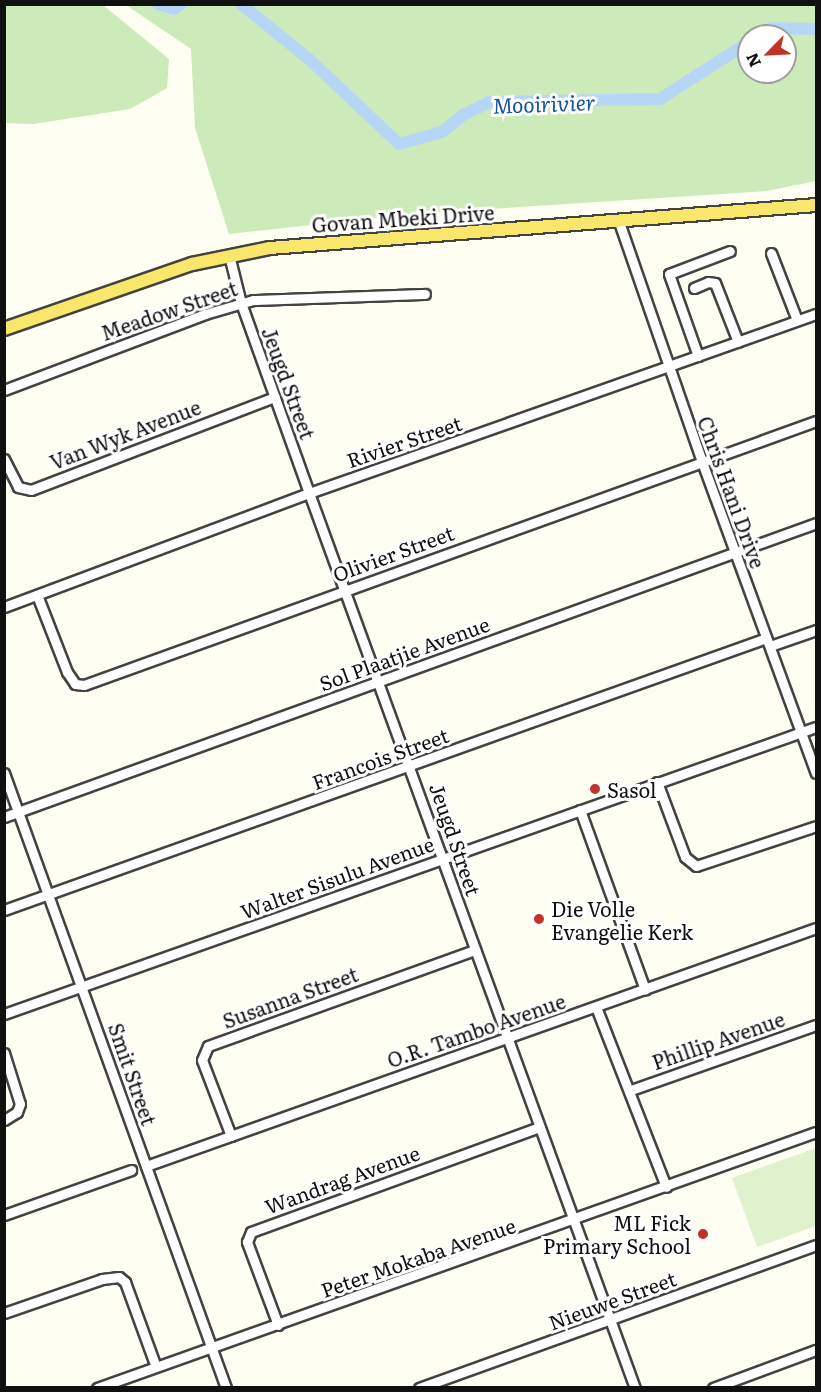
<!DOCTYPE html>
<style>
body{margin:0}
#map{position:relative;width:821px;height:1392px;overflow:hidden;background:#fffef2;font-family:Literata,serif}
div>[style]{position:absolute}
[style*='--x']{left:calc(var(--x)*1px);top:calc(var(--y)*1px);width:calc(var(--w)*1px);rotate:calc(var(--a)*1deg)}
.green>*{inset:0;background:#cdeabb}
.pitch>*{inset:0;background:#e0f1cd}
.river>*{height:12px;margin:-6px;padding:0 6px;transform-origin:6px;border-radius:6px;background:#b7d6f6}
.roads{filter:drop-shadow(2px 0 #434343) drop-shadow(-2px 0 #434343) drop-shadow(0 2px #434343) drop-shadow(0 -2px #434343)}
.minor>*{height:9px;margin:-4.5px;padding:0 4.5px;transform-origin:4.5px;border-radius:4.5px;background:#fff}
.major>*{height:12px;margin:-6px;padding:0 6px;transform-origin:6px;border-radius:6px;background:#f8e76a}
.dots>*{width:16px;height:16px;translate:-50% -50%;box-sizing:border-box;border:3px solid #fff;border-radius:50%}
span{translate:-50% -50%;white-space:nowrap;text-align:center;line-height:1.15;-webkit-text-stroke:6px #fff;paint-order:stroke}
.street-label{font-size:20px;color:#101010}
.poi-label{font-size:20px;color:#101010}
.left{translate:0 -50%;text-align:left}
.right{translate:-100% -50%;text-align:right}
.water-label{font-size:21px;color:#1854a2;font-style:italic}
.frame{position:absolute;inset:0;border:6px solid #101010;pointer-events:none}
.north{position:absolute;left:737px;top:24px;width:60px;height:60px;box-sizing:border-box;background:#fff;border:2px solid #9f9f9f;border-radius:50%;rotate:246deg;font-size:16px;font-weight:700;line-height:24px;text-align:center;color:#101010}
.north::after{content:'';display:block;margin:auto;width:21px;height:27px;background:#c03327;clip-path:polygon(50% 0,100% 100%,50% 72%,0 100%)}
</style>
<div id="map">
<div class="green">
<i style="clip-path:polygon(5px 4px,103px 5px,169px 59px,167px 88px,130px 109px,33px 124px,5px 123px)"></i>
<i style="clip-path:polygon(evenodd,126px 5px,816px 5px,816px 181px,767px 191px,412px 214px,229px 234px,195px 128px,191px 49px,126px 5px,749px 36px,785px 36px,785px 72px,749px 72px,749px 36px)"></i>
</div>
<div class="pitch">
<i style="clip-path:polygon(816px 1148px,816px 1226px,757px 1247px,732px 1178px)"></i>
</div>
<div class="river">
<i style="--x:158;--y:4;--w:17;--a:17"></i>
<i style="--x:174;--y:9;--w:9;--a:-36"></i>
<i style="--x:241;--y:4;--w:89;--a:39.1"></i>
<i style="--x:310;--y:60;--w:122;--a:43.3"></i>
<i style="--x:399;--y:144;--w:45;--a:-15.6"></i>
<i style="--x:442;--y:132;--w:27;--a:-39"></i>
<i style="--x:463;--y:115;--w:30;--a:-26"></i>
<i style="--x:490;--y:102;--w:170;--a:-1"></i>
<i style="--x:660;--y:99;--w:106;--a:-32.6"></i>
<i style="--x:759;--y:36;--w:14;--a:-34"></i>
<i style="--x:771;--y:28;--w:45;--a:1.3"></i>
</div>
<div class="roads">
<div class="minor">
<i style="--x:619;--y:222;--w:254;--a:70.9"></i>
<i style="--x:702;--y:462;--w:331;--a:69.9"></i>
<i style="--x:771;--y:253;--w:72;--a:68.8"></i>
<i style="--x:229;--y:255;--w:49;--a:76"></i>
<i style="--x:241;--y:303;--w:202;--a:70.3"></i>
<i style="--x:309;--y:493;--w:953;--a:69.99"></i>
<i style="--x:694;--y:288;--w:15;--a:-23"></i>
<i style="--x:708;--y:282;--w:7;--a:8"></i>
<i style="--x:715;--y:283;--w:63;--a:68.7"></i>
<i style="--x:698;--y:356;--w:87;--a:-109.5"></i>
<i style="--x:669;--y:274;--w:65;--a:-20.7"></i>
<i style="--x:4;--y:390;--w:215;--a:-20.7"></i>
<i style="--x:205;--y:314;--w:50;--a:-16.3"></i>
<i style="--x:253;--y:300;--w:172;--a:-2"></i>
<i style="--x:4;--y:459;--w:31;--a:63"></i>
<i style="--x:18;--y:487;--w:13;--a:13"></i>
<i style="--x:31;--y:490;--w:261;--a:-20.9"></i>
<i style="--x:37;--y:595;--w:83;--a:68.7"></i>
<i style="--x:67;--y:672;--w:14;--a:56"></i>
<i style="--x:75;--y:684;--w:9;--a:6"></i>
<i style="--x:84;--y:685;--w:778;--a:-19.83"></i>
<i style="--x:4;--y:607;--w:326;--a:-20.5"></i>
<i style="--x:309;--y:493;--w:538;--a:-19.45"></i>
<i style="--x:770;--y:646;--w:49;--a:-19.2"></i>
<i style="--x:4;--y:773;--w:654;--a:70.15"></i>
<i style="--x:657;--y:782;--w:80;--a:69.5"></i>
<i style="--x:685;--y:857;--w:14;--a:39"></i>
<i style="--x:696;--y:866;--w:126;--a:-18.4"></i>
<i style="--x:580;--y:810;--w:191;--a:70.1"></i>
<i style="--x:4;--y:817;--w:864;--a:-19.9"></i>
<i style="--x:4;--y:910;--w:809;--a:-19.64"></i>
<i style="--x:596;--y:1007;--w:193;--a:68.7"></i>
<i style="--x:4;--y:1014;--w:861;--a:-19.47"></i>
<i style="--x:4;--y:1053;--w:53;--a:72.6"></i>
<i style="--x:20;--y:1104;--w:9;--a:111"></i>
<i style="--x:17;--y:1112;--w:15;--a:148"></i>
<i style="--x:631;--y:1090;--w:196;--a:-19.4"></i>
<i style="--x:231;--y:1136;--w:81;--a:-110.9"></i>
<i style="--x:202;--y:1060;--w:15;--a:-67"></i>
<i style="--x:208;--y:1046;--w:284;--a:-19.8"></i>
<i style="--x:146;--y:1166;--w:711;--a:-19.56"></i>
<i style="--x:4;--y:1215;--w:135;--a:-19.5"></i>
<i style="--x:4;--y:1313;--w:104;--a:-19.1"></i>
<i style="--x:102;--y:1279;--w:17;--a:-7"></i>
<i style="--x:119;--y:1277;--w:8;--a:40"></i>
<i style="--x:125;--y:1282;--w:90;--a:70"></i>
<i style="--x:278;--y:1325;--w:89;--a:-110.5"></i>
<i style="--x:247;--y:1242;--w:11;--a:-68"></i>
<i style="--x:251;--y:1232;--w:307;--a:-20"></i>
<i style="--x:97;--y:1388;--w:763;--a:-19.6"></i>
<i style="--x:419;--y:1388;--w:422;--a:-19.8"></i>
<i style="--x:713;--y:1388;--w:110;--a:-20.3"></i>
</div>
<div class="major">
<i style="--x:4;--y:329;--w:199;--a:-19.1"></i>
<i style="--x:192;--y:264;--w:80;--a:-11.6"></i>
<i style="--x:270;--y:248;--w:548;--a:-4.5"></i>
</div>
</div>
<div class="dots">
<i style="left:595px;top:789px;background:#c03327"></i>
<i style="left:539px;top:919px;background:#c03327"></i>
<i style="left:703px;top:1234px;background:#c03327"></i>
</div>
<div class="street-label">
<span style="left:403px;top:218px;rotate:-4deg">Govan Mbeki Drive</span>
<span style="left:169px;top:310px;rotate:-19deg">Meadow Street</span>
<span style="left:289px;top:383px;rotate:70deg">Jeugd Street</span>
<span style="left:125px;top:434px;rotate:-21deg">Van Wyk Avenue</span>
<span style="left:404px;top:441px;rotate:-19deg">Rivier Street</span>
<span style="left:732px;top:492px;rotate:70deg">Chris Hani Drive</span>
<span style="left:393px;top:553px;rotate:-20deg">Olivier Street</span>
<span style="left:404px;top:653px;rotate:-20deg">Sol Plaatjie Avenue</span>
<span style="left:380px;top:758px;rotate:-20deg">Francois Street</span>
<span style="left:456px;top:839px;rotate:71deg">Jeugd Street</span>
<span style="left:337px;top:877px;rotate:-20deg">Walter Sisulu Avenue</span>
<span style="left:290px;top:997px;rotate:-20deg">Susanna Street</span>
<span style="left:476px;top:1030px;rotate:-19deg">O.R. Tambo Avenue</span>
<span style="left:718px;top:1040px;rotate:-19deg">Phillip Avenue</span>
<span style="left:133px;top:1074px;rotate:71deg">Smit Street</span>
<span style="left:342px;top:1179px;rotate:-20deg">Wandrag Avenue</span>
<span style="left:418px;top:1257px;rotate:-19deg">Peter Mokaba Avenue</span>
<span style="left:612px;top:1300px;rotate:-20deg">Nieuwe Street</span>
</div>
<div class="poi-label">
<span class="left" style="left:607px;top:789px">Sasol</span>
<span class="left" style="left:551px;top:920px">Die Volle<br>Evangelie Kerk</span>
<span class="right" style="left:691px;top:1234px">ML Fick<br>Primary School</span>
</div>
<div class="water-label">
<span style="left:544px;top:103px;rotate:-2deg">Mooirivier</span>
</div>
<div class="frame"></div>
<div class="north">N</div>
</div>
